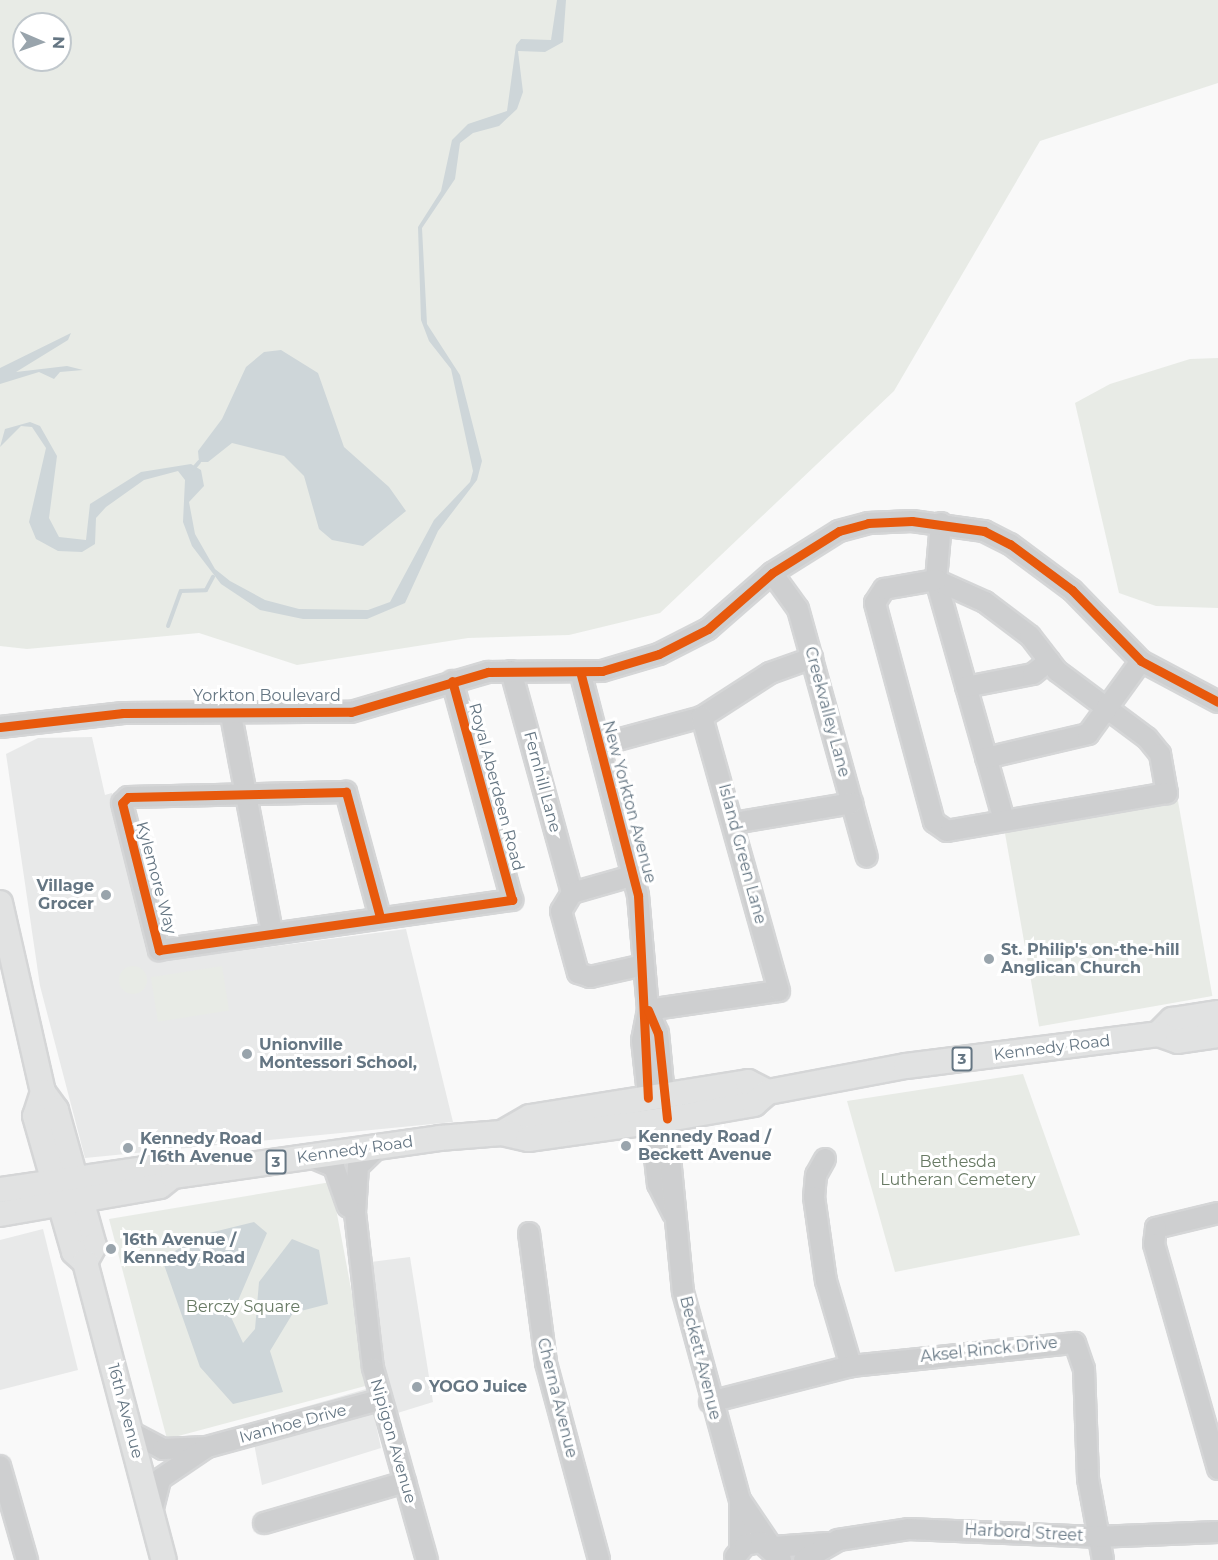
<!DOCTYPE html>
<style>
body{margin:0}
#map{position:relative;width:1218px;height:1560px;overflow:hidden;background:#f9f9f9;font-family:Montserrat,sans-serif}
div>[style]{position:absolute}
[style*='--x']{left:calc(var(--x)*1px);top:calc(var(--y)*1px);width:calc(var(--w)*1px);rotate:calc(var(--a)*1deg)}
.built>*{inset:0;background:#e8e9e9}
.green>*{inset:0;background:#e8ebe6;transform-origin:0 0}
.round{border-radius:50%}
.water>*{inset:0;background:#ced6d9}
.stream>*{height:4px;margin:-2px;padding:0 2px;transform-origin:2px;border-radius:2px;background:#ced6d9}
.roads{filter:drop-shadow(2px 0 #d5d6d7) drop-shadow(-2px 0 #d5d6d7) drop-shadow(0 2px #d5d6d7) drop-shadow(0 -2px #d5d6d7)}
.minor>*{height:20px;margin:-10px;padding:0 10px;transform-origin:10px;border-radius:10px;background:#cecfd0}
.major>*{height:24px;margin:-12px;padding:0 12px;transform-origin:12px;border-radius:12px;background:#e1e2e2}
.cycleway>*{height:9px;margin:-4.5px;padding:0 4.5px;transform-origin:4.5px;border-radius:4.5px;background:#e8590c}
.dots>*{width:16px;height:16px;translate:-50% -50%;box-sizing:border-box;border:3px solid #fff;border-radius:50%}
span{translate:-50% -50%;white-space:nowrap;text-align:center;line-height:1.15;-webkit-text-stroke:6px #fff;paint-order:stroke}
.shield-label span{padding:2px 4px;background:#fff;border:2px solid;border-radius:4px;-webkit-text-stroke-width:0}
.shield-label{font-size:15px;color:#657683;font-weight:700}
.street-label{font-size:16px;color:#657683}
.poi-label{font-size:16px;color:#657683;font-weight:700}
.right{translate:-100% -50%;text-align:right}
.left{translate:0 -50%;text-align:left}
.park-label{font-size:16px;color:#687a64}
.north{position:absolute;left:12px;top:12px;width:60px;height:60px;box-sizing:border-box;background:#fff;border:2px solid #c1c8cd;border-radius:50%;rotate:92deg;font-size:16px;font-weight:700;line-height:24px;text-align:center;color:#657683}
.north::after{content:'';display:block;margin:auto;width:21px;height:27px;background:#99a4ac;clip-path:polygon(50% 0,100% 100%,50% 72%,0 100%)}
</style>
<div id="map">
<div class="built">
<i style="clip-path:polygon(92px 737px,105px 795px,112px 793px,155px 962px,406px 929px,453px 1122px,85px 1158px,40px 986px,6px 754px,38px 738px)"></i>
<i style="clip-path:polygon(43px 1229px,78px 1370px,0 1390px,0 1240px)"></i>
<i style="clip-path:polygon(410px 1257px,433px 1402px,375px 1420px,381px 1448px,262px 1485px,250px 1423px,373px 1387px,355px 1264px)"></i>
</div>
<div class="green">
<i style="clip-path:polygon(evenodd,0 0,1218px 0,1218px 83px,1040px 141px,894px 391px,660px 613px,569px 635px,468px 638px,297px 665px,199px 633px,27px 649px,0 646px,0 0,24px 24px,60px 24px,60px 60px,24px 60px,24px 24px)"></i>
<i style="clip-path:polygon(1218px 358px,1218px 608px,1156px 606px,1119px 593px,1075px 403px,1110px 384px,1190px 359px)"></i>
<i style="left:1178px;top:801px;width:198px;height:176px;rotate:80deg"></i>
<i style="left:222px;top:966px;width:45px;height:72px;rotate:81deg"></i>
<i class="round" style="left:119px;top:966px;width:28px;height:28px"></i>
<i style="clip-path:polygon(1023px 1074px,1080px 1235px,895px 1272px,847px 1101px)"></i>
<i style="clip-path:polygon(331px 1182px,369px 1385px,167px 1439px,109px 1219px)"></i>
</div>
<div class="water">
<i style="clip-path:polygon(557px 0,566px 0,563px 42px,545px 52px,518px 51px,523px 92px,517px 109px,499px 126px,473px 133px,460px 143px,455px 179px,422px 228px,427px 324px,460px 375px,482px 461px,477px 480px,438px 531px,405px 603px,367px 619px,303px 619px,260px 610px,221px 584px,192px 546px,183px 522px,185px 480px,178px 471px,144px 480px,106px 507px,96px 518px,95px 544px,82px 552px,58px 551px,36px 539px,29px 522px,46px 448px,32px 427px,21px 426px,0 447px,5px 429px,30px 422px,40px 426px,57px 456px,49px 518px,59px 537px,86px 540px,90px 504px,141px 472px,191px 464px,201px 470px,204px 486px,189px 502px,195px 534px,215px 569px,230px 581px,265px 600px,299px 609px,368px 610px,390px 602px,434px 520px,470px 482px,473px 471px,451px 369px,429px 341px,421px 320px,418px 227px,441px 191px,452px 140px,468px 124px,507px 111px,516px 45px,521px 39px,551px 40px)"></i>
<i style="clip-path:polygon(71px 333px,68px 340px,16px 372px,67px 366px,83px 370px,60px 372px,54px 379px,39px 372px,0 384px,0 368px)"></i>
<i style="clip-path:polygon(281px 350px,318px 373px,344px 447px,389px 487px,406px 511px,363px 546px,332px 540px,319px 529px,304px 476px,284px 456px,232px 443px,208px 462px,199px 462px,198px 451px,222px 419px,246px 367px,264px 352px)"></i>
<i style="clip-path:polygon(254px 1222px,267px 1233px,231px 1317px,243px 1343px,255px 1329px,259px 1282px,292px 1239px,319px 1250px,328px 1304px,293px 1313px,270px 1351px,283px 1392px,233px 1404px,200px 1367px,162px 1259px,201px 1235px)"></i>
</div>
<div class="stream">
<i style="--x:193;--y:469;--w:9;--a:-49"></i>
<i style="--x:168;--y:626;--w:37;--a:-70"></i>
<i style="--x:181;--y:591;--w:25;--a:-2"></i>
<i style="--x:206;--y:590;--w:15;--a:-62"></i>
</div>
<div class="roads">
<div class="minor">
<i style="--x:941;--y:523;--w:57;--a:95"></i>
<i style="--x:936;--y:580;--w:249;--a:74.2"></i>
<i style="--x:772;--y:573;--w:44;--a:54.2"></i>
<i style="--x:798;--y:609;--w:257;--a:74.5"></i>
<i style="--x:936;--y:580;--w:54;--a:24.2"></i>
<i style="--x:985;--y:602;--w:56;--a:37.1"></i>
<i style="--x:1030;--y:636;--w:44;--a:52.4"></i>
<i style="--x:1057;--y:671;--w:112;--a:36.7"></i>
<i style="--x:1147;--y:738;--w:21;--a:51"></i>
<i style="--x:1160;--y:754;--w:40;--a:80"></i>
<i style="--x:1167;--y:793;--w:223;--a:170.2"></i>
<i style="--x:947;--y:831;--w:16;--a:-145"></i>
<i style="--x:934;--y:822;--w:227;--a:-105.1"></i>
<i style="--x:875;--y:603;--w:17;--a:-57"></i>
<i style="--x:884;--y:589;--w:53;--a:-9.8"></i>
<i style="--x:511;--y:671;--w:230;--a:74.6"></i>
<i style="--x:581;--y:675;--w:227;--a:75.5"></i>
<i style="--x:638;--y:895;--w:115;--a:85"></i>
<i style="--x:648;--y:1010;--w:31;--a:101"></i>
<i style="--x:642;--y:1040;--w:145;--a:83.7"></i>
<i style="--x:658;--y:1184;--w:34;--a:63"></i>
<i style="--x:966;--y:687;--w:68;--a:-11"></i>
<i style="--x:1033;--y:674;--w:21;--a:-39"></i>
<i style="--x:230;--y:710;--w:227;--a:79.3"></i>
<i style="--x:0;--y:727;--w:124;--a:-6.5"></i>
<i style="--x:123;--y:713;--w:228;--a:-0.3"></i>
<i style="--x:351;--y:712;--w:143;--a:-16.3"></i>
<i style="--x:488;--y:672;--w:114;--a:-0.5"></i>
<i style="--x:602;--y:671;--w:59;--a:-16.6"></i>
<i style="--x:659;--y:654;--w:55;--a:-27"></i>
<i style="--x:708;--y:629;--w:85;--a:-41.2"></i>
<i style="--x:772;--y:573;--w:79;--a:-32.1"></i>
<i style="--x:839;--y:531;--w:30;--a:-15"></i>
<i style="--x:868;--y:523;--w:44;--a:-2.6"></i>
<i style="--x:912;--y:521;--w:73;--a:7.9"></i>
<i style="--x:984;--y:531;--w:29;--a:27"></i>
<i style="--x:1010;--y:544;--w:77;--a:36.6"></i>
<i style="--x:1072;--y:590;--w:99;--a:45.8"></i>
<i style="--x:1141;--y:661;--w:87;--a:28"></i>
<i style="--x:599;--y:745;--w:107;--a:-15.2"></i>
<i style="--x:702;--y:717;--w:81;--a:-32.9"></i>
<i style="--x:770;--y:673;--w:45;--a:-19.7"></i>
<i style="--x:986;--y:758;--w:105;--a:-13.2"></i>
<i style="--x:1088;--y:734;--w:90;--a:-54"></i>
<i style="--x:734;--y:823;--w:120;--a:-9.6"></i>
<i style="--x:635;--y:875;--w:66;--a:164.1"></i>
<i style="--x:572;--y:893;--w:21;--a:121"></i>
<i style="--x:561;--y:911;--w:64;--a:74.7"></i>
<i style="--x:578;--y:973;--w:13;--a:18"></i>
<i style="--x:590;--y:977;--w:55;--a:-12.5"></i>
<i style="--x:380;--y:917;--w:130;--a:-105.2"></i>
<i style="--x:346;--y:792;--w:218;--a:178.7"></i>
<i style="--x:128;--y:797;--w:8;--a:135"></i>
<i style="--x:122;--y:803;--w:152;--a:75.9"></i>
<i style="--x:159;--y:950;--w:357;--a:-8.1"></i>
<i style="--x:512;--y:900;--w:227;--a:-105.3"></i>
<i style="--x:648;--y:1010;--w:25;--a:67"></i>
<i style="--x:658;--y:1033;--w:260;--a:84.5"></i>
<i style="--x:683;--y:1292;--w:216;--a:74.7"></i>
<i style="--x:740;--y:1500;--w:49;--a:90"></i>
<i style="--x:648;--y:1010;--w:132;--a:-8.3"></i>
<i style="--x:779;--y:991;--w:285;--a:-105.7"></i>
<i style="--x:378;--y:1147;--w:28;--a:136"></i>
<i style="--x:358;--y:1166;--w:47;--a:93.7"></i>
<i style="--x:355;--y:1213;--w:156;--a:83.4"></i>
<i style="--x:373;--y:1368;--w:199;--a:74.3"></i>
<i style="--x:311;--y:1157;--w:25;--a:23"></i>
<i style="--x:334;--y:1167;--w:42;--a:70.7"></i>
<i style="--x:825;--y:1159;--w:18;--a:119"></i>
<i style="--x:816;--y:1175;--w:22;--a:95"></i>
<i style="--x:814;--y:1197;--w:85;--a:81.9"></i>
<i style="--x:826;--y:1281;--w:89;--a:73.6"></i>
<i style="--x:1218;--y:1213;--w:64;--a:166.4"></i>
<i style="--x:1156;--y:1228;--w:16;--a:97"></i>
<i style="--x:1154;--y:1244;--w:234;--a:74.1"></i>
<i style="--x:529;--y:1233;--w:131;--a:82.5"></i>
<i style="--x:546;--y:1363;--w:204;--a:74.9"></i>
<i style="--x:710;--y:1402;--w:146;--a:-14.3"></i>
<i style="--x:851;--y:1366;--w:225;--a:-5.9"></i>
<i style="--x:1075;--y:1343;--w:28;--a:71"></i>
<i style="--x:1084;--y:1369;--w:110;--a:87.9"></i>
<i style="--x:1088;--y:1479;--w:82;--a:79.5"></i>
<i style="--x:131;--y:1432;--w:36;--a:28"></i>
<i style="--x:163;--y:1449;--w:44;--a:-2.6"></i>
<i style="--x:207;--y:1447;--w:178;--a:-15.3"></i>
<i style="--x:0;--y:1466;--w:98;--a:74"></i>
<i style="--x:740;--y:1500;--w:55;--a:56"></i>
<i style="--x:152;--y:1512;--w:34;--a:-76"></i>
<i style="--x:160;--y:1479;--w:57;--a:-34.2"></i>
<i style="--x:264;--y:1523;--w:147;--a:-16.2"></i>
<i style="--x:773;--y:1547;--w:55;--a:-4.2"></i>
<i style="--x:735;--y:1557;--w:16;--a:-50"></i>
<i style="--x:745;--y:1545;--w:16;--a:-11"></i>
<i style="--x:761;--y:1542;--w:27;--a:42"></i>
<i style="--x:804;--y:1560;--w:39;--a:-30"></i>
<i style="--x:838;--y:1540;--w:71;--a:-8.9"></i>
<i style="--x:908;--y:1529;--w:188;--a:2.4"></i>
<i style="--x:1096;--y:1537;--w:122;--a:-2.3"></i>
</div>
<div class="major">
<i style="--x:0;--y:903;--w:194;--a:77.2"></i>
<i style="--x:43;--y:1092;--w:22;--a:54"></i>
<i style="--x:56;--y:1110;--w:141;--a:74.4"></i>
<i style="--x:94;--y:1246;--w:18;--a:119"></i>
<i style="--x:1158;--y:1034;--w:20;--a:-45"></i>
<i style="--x:1172;--y:1020;--w:47;--a:-8.7"></i>
<i style="--x:43;--y:1092;--w:25;--a:108"></i>
<i style="--x:35;--y:1116;--w:141;--a:74"></i>
<i style="--x:74;--y:1252;--w:15;--a:42"></i>
<i style="--x:85;--y:1262;--w:308;--a:75.2"></i>
<i style="--x:502;--y:1133;--w:32;--a:-30"></i>
<i style="--x:530;--y:1117;--w:221;--a:-9.1"></i>
<i style="--x:748;--y:1082;--w:22;--a:27"></i>
<i style="--x:0;--y:1190;--w:159;--a:-8.3"></i>
<i style="--x:157;--y:1167;--w:18;--a:29"></i>
<i style="--x:0;--y:1214;--w:162;--a:-9.9"></i>
<i style="--x:160;--y:1186;--w:16;--a:-38"></i>
<i style="--x:173;--y:1176;--w:269;--a:-8.1"></i>
<i style="--x:439;--y:1138;--w:63;--a:-4.5"></i>
<i style="--x:502;--y:1133;--w:27;--a:13"></i>
<i style="--x:528;--y:1139;--w:124;--a:-7.9"></i>
<i style="--x:651;--y:1122;--w:105;--a:-9.9"></i>
<i style="--x:754;--y:1104;--w:18;--a:-41"></i>
<i style="--x:768;--y:1092;--w:140;--a:-10.7"></i>
<i style="--x:906;--y:1066;--w:254;--a:-7.2"></i>
<i style="--x:1158;--y:1034;--w:21;--a:19"></i>
<i style="--x:1178;--y:1041;--w:40;--a:-8.5"></i>
</div>
</div>
<div class="cycleway">
<i style="--x:581;--y:675;--w:227;--a:75.5"></i>
<i style="--x:638;--y:895;--w:203;--a:87.2"></i>
<i style="--x:0;--y:727;--w:124;--a:-6.5"></i>
<i style="--x:123;--y:713;--w:228;--a:-0.3"></i>
<i style="--x:351;--y:712;--w:143;--a:-16.3"></i>
<i style="--x:488;--y:672;--w:114;--a:-0.5"></i>
<i style="--x:602;--y:671;--w:59;--a:-16.6"></i>
<i style="--x:659;--y:654;--w:55;--a:-27"></i>
<i style="--x:708;--y:629;--w:85;--a:-41.2"></i>
<i style="--x:772;--y:573;--w:79;--a:-32.1"></i>
<i style="--x:839;--y:531;--w:30;--a:-15"></i>
<i style="--x:868;--y:523;--w:44;--a:-2.6"></i>
<i style="--x:912;--y:521;--w:73;--a:7.9"></i>
<i style="--x:984;--y:531;--w:29;--a:27"></i>
<i style="--x:1010;--y:544;--w:77;--a:36.6"></i>
<i style="--x:1072;--y:590;--w:99;--a:45.8"></i>
<i style="--x:1141;--y:661;--w:87;--a:28"></i>
<i style="--x:380;--y:917;--w:130;--a:-105.2"></i>
<i style="--x:346;--y:792;--w:218;--a:178.7"></i>
<i style="--x:128;--y:797;--w:8;--a:135"></i>
<i style="--x:122;--y:803;--w:152;--a:75.9"></i>
<i style="--x:159;--y:950;--w:357;--a:-8.1"></i>
<i style="--x:512;--y:900;--w:227;--a:-105.3"></i>
<i style="--x:648;--y:1010;--w:25;--a:67"></i>
<i style="--x:658;--y:1033;--w:86;--a:84"></i>
</div>
<div class="dots">
<i style="left:106px;top:895px;background:#99a4ac"></i>
<i style="left:989px;top:959px;background:#99a4ac"></i>
<i style="left:247px;top:1054px;background:#99a4ac"></i>
<i style="left:626px;top:1146px;background:#99a4ac"></i>
<i style="left:128px;top:1148px;background:#99a4ac"></i>
<i style="left:111px;top:1249px;background:#99a4ac"></i>
<i style="left:417px;top:1387px;background:#99a4ac"></i>
</div>
<div class="shield-label">
<span style="left:962px;top:1059px">3</span>
<span style="left:276px;top:1162px">3</span>
</div>
<div class="street-label">
<span style="left:267px;top:696px">Yorkton Boulevard</span>
<span style="left:827px;top:712px;rotate:75deg">Creekvalley Lane</span>
<span style="left:542px;top:782px;rotate:75deg">Fernhill Lane</span>
<span style="left:496px;top:787px;rotate:75deg">Royal Aberdeen Road</span>
<span style="left:629px;top:802px;rotate:75deg">New Yorkton Avenue</span>
<span style="left:742px;top:854px;rotate:75deg">Island Green Lane</span>
<span style="left:156px;top:878px;rotate:75deg">Kylemore Way</span>
<span style="left:1052px;top:1048px;rotate:-7deg">Kennedy Road</span>
<span style="left:355px;top:1150px;rotate:-8deg">Kennedy Road</span>
<span style="left:989px;top:1350px;rotate:-6deg">Aksel Rinck Drive</span>
<span style="left:700px;top:1358px;rotate:76deg">Beckett Avenue</span>
<span style="left:557px;top:1398px;rotate:76deg">Cherna Avenue</span>
<span style="left:125px;top:1411px;rotate:75deg">16th Avenue</span>
<span style="left:293px;top:1424px;rotate:-15deg">Ivanhoe Drive</span>
<span style="left:393px;top:1441px;rotate:74deg">Nipigon Avenue</span>
<span style="left:1024px;top:1533px;rotate:3deg">Harbord Street</span>
</div>
<div class="poi-label">
<span class="right" style="left:94px;top:895px">Village<br>Grocer</span>
<span class="left" style="left:1001px;top:959px">St. Philip's on-the-hill<br>Anglican Church</span>
<span class="left" style="left:259px;top:1054px">Unionville<br>Montessori School,</span>
<span class="left" style="left:638px;top:1146px">Kennedy Road /<br>Beckett Avenue</span>
<span class="left" style="left:140px;top:1148px">Kennedy Road<br>/ 16th Avenue</span>
<span class="left" style="left:123px;top:1249px">16th Avenue /<br>Kennedy Road</span>
<span class="left" style="left:429px;top:1387px">YOGO Juice</span>
</div>
<div class="park-label">
<span style="left:958px;top:1171px">Bethesda<br>Lutheran Cemetery</span>
<span style="left:243px;top:1307px">Berczy Square</span>
</div>
<div class="north">N</div>
</div>
